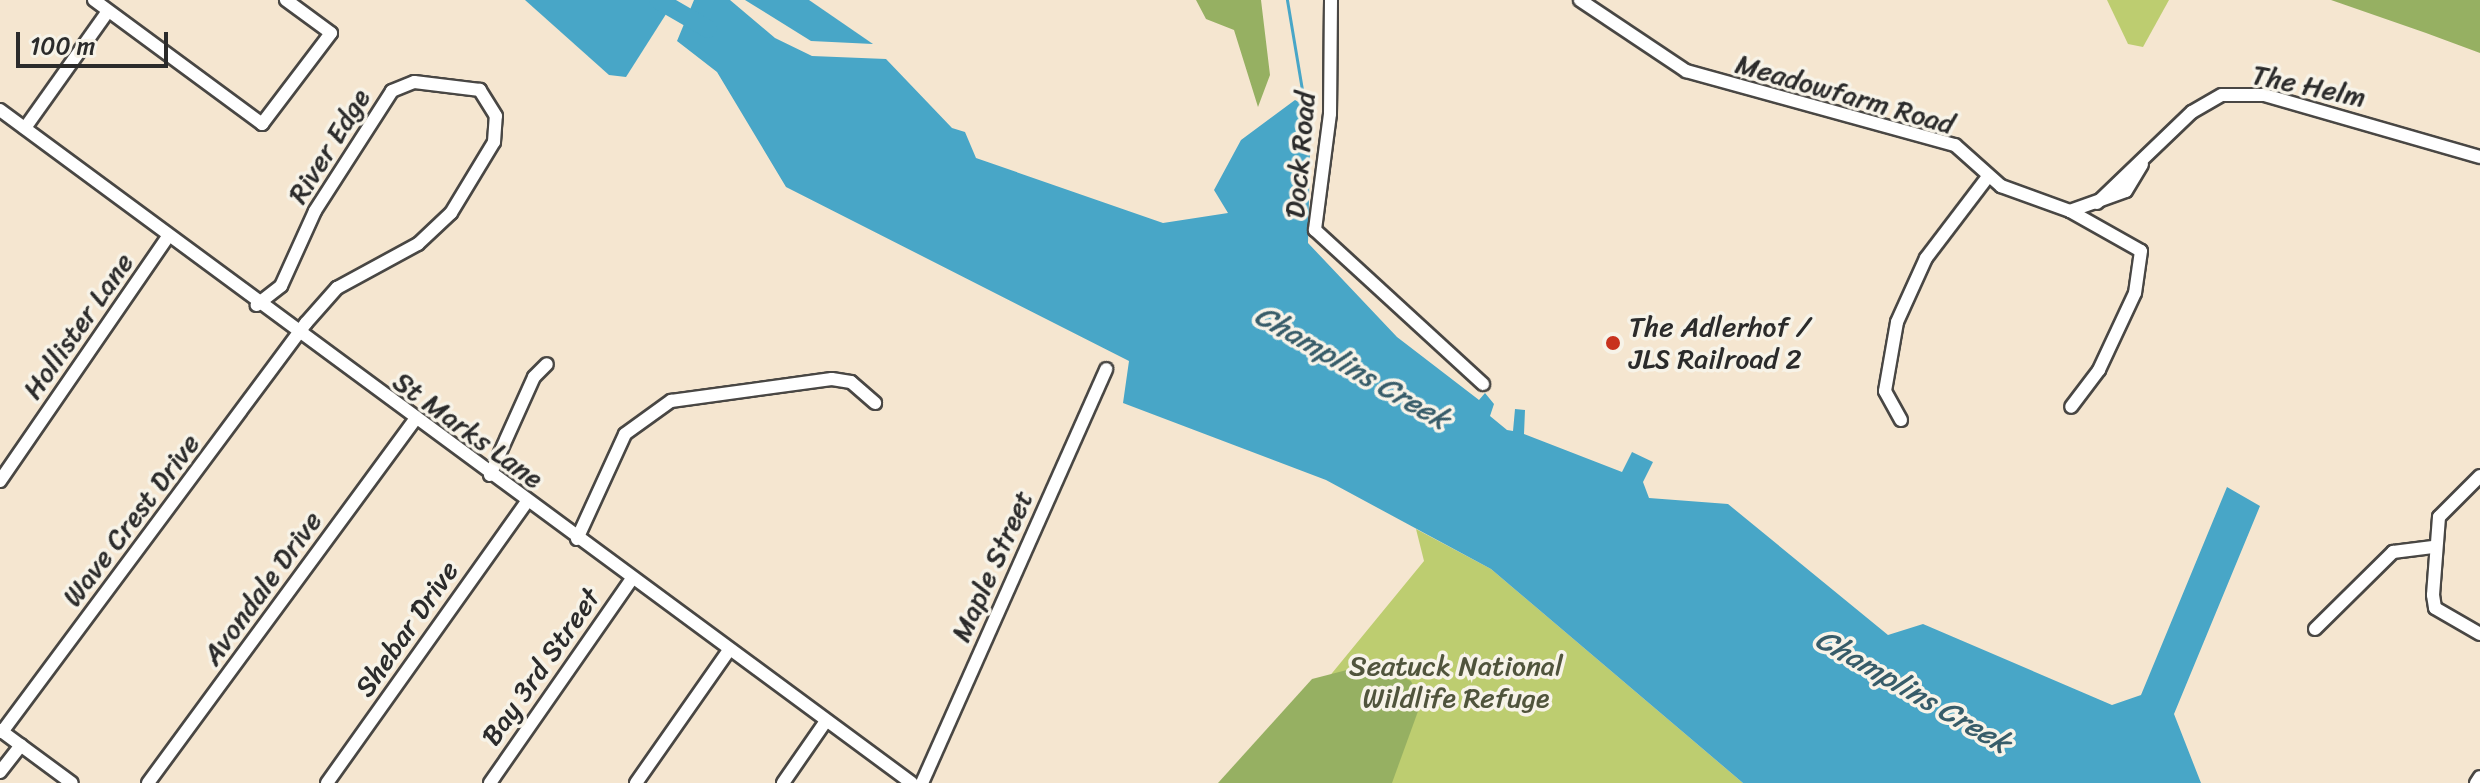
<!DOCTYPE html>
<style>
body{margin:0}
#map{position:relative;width:2480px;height:783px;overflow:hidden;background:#f5e6d0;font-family:Sriracha,sans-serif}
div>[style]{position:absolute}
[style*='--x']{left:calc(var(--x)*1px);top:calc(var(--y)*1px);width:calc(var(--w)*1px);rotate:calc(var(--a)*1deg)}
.green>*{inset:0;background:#bdcd70}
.forest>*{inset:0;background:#96b062}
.water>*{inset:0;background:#48a6c7}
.stream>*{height:3px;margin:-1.5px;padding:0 1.5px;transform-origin:1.5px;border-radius:1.5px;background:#48a6c7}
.river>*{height:18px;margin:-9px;padding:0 9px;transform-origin:9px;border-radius:9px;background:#48a6c7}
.roads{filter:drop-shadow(2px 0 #494744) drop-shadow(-2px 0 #494744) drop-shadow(0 2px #494744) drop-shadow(0 -2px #494744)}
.minor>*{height:12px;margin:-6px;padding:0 6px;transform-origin:6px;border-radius:6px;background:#fff}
.dots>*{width:22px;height:22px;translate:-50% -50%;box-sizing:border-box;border:4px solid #f7f3e8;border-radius:50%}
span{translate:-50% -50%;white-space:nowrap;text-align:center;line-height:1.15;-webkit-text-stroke:7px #f7f3e8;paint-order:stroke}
.street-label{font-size:28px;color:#2b2b2b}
.poi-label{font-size:28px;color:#2b2b2b}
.left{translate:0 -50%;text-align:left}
.park-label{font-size:28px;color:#50543c}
.water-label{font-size:30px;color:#375c69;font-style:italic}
.scale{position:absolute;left:16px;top:32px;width:152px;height:36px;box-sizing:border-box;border:4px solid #2b2b2b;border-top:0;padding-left:10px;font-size:24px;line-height:28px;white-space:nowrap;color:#2b2b2b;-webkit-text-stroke:6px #f7f3e8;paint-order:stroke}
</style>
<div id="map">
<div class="green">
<i style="clip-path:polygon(2107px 0,2169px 0,2143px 47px,2128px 44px)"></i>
<i style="clip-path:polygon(1416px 529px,1491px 569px,1743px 783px,1242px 783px,1424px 561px)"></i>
</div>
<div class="forest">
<i style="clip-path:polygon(1196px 0,1261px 0,1270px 75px,1258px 107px,1234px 30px,1206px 19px)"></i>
<i style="clip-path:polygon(2331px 0,2480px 0,2480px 53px,2426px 33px)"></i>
<i style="clip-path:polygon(1374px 663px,1411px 681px,1421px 703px,1392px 783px,1218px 783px,1312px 679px)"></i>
</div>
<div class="water">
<i style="clip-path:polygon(525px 0,675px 0,626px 77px,609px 75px)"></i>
<i style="clip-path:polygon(694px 0,730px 0,775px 38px,812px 56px,886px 59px,952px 128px,965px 132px,976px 158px,1163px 223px,1228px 213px,1214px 190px,1241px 140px,1295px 100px,1311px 109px,1308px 243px,1397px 337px,1479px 400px,1485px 393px,1494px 404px,1490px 416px,1507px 430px,1513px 431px,1515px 409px,1525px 410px,1524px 434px,1622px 472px,1632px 452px,1653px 462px,1643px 482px,1649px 498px,1728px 504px,1888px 635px,1923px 624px,2112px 705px,2141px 695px,2227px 487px,2260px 506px,2174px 714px,2201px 783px,1743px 783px,1491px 569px,1326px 480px,1123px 403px,1129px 361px,786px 187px,717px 72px,677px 41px)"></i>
<i style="clip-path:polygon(745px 0,809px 0,873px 44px,811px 41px)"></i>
</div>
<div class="stream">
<i style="--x:1287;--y:0;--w:109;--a:80.5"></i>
</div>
<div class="river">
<i style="--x:658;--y:0;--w:58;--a:30.1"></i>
</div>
<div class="roads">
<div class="minor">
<i style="--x:94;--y:0;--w:209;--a:36.4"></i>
<i style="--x:262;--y:124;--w:114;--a:-52.8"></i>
<i style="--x:331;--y:33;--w:56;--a:-143.7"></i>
<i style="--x:1331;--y:0;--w:114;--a:90.5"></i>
<i style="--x:1330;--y:114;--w:117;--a:97.4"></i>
<i style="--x:1315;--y:230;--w:228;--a:42.5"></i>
<i style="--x:1580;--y:0;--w:128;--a:33.8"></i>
<i style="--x:1686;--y:71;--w:279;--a:15.4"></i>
<i style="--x:1955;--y:145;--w:62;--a:41.7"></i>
<i style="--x:2001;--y:186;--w:73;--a:19.9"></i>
<i style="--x:2070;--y:211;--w:81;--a:29.4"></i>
<i style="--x:2141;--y:251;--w:42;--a:98.1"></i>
<i style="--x:2135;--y:293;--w:85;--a:115.1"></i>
<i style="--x:2099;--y:370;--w:46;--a:127.1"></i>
<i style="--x:0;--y:110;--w:1133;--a:36.43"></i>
<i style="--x:25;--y:128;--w:143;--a:-54.6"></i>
<i style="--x:2097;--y:203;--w:132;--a:-43.8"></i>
<i style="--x:2192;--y:112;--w:34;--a:-30"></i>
<i style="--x:2222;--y:95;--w:42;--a:0"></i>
<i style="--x:2264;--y:95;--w:225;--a:16"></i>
<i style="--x:2070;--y:211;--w:59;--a:-19.7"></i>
<i style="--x:2126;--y:191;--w:31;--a:-59"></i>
<i style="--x:1901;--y:420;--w:33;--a:-119"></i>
<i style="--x:1885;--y:391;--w:70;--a:-80.1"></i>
<i style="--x:1897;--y:322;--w:70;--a:-65.6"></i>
<i style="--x:1926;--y:258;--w:101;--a:-52.7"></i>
<i style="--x:490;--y:475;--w:107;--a:-65.8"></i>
<i style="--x:534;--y:377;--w:18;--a:-45"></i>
<i style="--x:2480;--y:476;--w:58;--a:135"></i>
<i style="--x:2439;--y:517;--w:78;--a:94.4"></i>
<i style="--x:2433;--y:595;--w:13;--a:81"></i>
<i style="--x:2435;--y:608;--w:52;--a:30"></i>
<i style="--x:0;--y:481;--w:295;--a:-55.5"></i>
<i style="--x:577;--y:539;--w:115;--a:-65.4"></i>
<i style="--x:625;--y:434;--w:57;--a:-35.7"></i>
<i style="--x:671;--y:401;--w:162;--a:-7.8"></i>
<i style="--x:832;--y:379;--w:19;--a:9"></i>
<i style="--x:851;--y:382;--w:32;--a:41"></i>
<i style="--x:2315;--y:629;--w:110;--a:-44.6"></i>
<i style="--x:2393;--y:552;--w:40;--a:-7.1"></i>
<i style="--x:0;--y:730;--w:89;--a:36.4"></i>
<i style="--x:2;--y:732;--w:510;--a:-53.38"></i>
<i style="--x:306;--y:323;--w:47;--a:-48.5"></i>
<i style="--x:337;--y:288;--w:92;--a:-28.5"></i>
<i style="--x:418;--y:244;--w:45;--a:-43.2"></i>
<i style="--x:451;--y:213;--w:83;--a:-58.8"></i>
<i style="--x:494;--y:142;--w:26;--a:-86"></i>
<i style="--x:496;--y:116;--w:31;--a:-122"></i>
<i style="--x:480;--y:90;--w:66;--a:-173.1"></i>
<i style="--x:414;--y:82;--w:24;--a:158"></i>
<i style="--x:392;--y:91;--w:143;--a:122.7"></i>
<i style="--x:315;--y:211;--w:82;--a:114.4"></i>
<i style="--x:281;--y:286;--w:31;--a:142"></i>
<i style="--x:0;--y:772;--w:34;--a:-52"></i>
<i style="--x:148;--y:783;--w:449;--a:-53.7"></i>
<i style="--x:327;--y:783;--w:345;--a:-54.6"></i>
<i style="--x:490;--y:783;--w:249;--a:-55.2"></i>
<i style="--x:636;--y:783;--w:162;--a:-55"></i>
<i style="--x:783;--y:783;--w:75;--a:-55.3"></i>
<i style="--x:922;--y:783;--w:453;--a:-66"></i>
<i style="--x:2476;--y:783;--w:7;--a:-56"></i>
</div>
</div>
<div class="dots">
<i style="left:1613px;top:343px;background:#c8321e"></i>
</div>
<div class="street-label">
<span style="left:2309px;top:86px;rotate:12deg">The Helm</span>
<span style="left:1845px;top:94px;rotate:16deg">Meadowfarm Road</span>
<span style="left:329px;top:146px;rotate:-58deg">River Edge</span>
<span style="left:1300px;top:155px;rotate:-85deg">Dock Road</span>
<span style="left:78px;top:326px;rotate:-55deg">Hollister Lane</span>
<span style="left:468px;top:430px;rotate:36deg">St Marks Lane</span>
<span style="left:131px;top:520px;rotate:-53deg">Wave Crest Drive</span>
<span style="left:992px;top:566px;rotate:-66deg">Maple Street</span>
<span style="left:262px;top:588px;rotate:-54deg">Avondale Drive</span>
<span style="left:407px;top:629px;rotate:-55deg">Shebar Drive</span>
<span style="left:541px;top:667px;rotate:-55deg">Bay 3rd Street</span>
</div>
<div class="poi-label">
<span class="left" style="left:1629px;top:343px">The Adlerhof /<br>JLS Railroad 2</span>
</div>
<div class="park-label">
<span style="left:1456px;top:682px">Seatuck National<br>Wildlife Refuge</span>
</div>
<div class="water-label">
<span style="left:1352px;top:367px;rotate:30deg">Champlins Creek</span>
<span style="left:1913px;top:691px;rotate:30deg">Champlins Creek</span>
</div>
<div class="scale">100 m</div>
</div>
